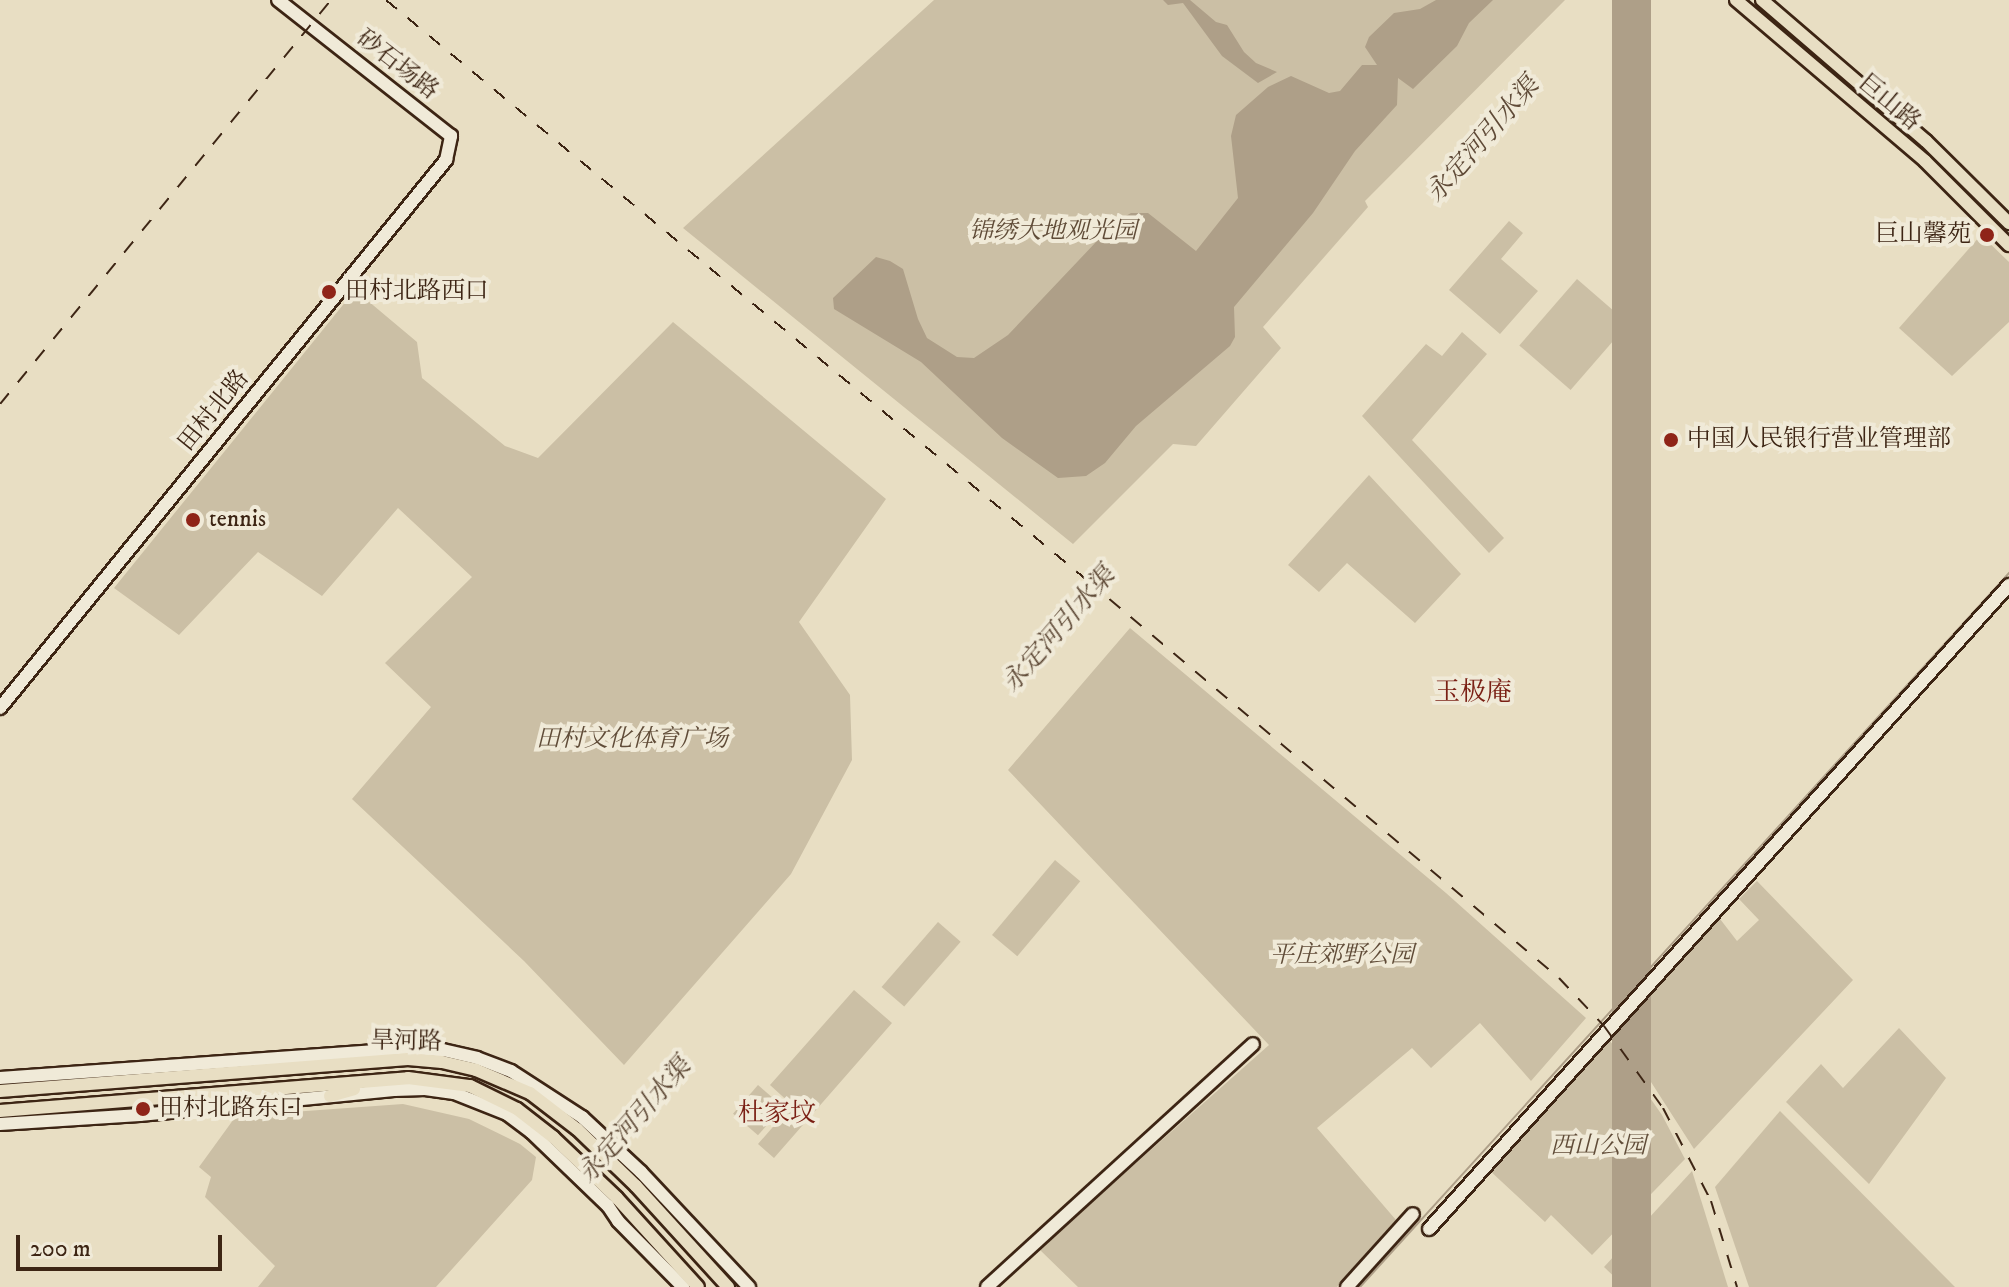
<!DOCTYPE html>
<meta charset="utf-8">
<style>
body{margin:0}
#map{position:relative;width:2009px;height:1287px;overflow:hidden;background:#e8dec3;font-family:"IM FELL DW Pica","Noto Serif SC",serif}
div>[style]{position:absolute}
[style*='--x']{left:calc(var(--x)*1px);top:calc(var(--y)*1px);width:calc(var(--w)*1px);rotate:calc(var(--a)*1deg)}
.green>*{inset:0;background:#cbbfa5;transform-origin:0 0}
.water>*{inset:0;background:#ae9f88;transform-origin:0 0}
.stream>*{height:2px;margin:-1px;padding:0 1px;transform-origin:1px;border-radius:1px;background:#ae9f88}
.roads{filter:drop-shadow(2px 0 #3d2514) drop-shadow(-2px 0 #3d2514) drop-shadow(0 2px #3d2514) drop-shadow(0 -2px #3d2514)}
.secondary>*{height:12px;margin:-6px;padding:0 6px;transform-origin:6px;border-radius:6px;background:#f0ead8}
.primary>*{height:12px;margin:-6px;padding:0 6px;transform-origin:6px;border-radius:6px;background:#e8dec3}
.rail>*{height:2px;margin-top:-1px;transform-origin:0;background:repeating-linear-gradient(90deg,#3d2514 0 14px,transparent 0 28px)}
.dots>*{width:22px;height:22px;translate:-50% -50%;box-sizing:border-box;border:4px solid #f0ead8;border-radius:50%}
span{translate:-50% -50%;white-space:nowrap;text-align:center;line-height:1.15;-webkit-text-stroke:8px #f0ead8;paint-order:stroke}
.street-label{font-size:24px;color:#3d2514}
.park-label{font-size:24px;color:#604c38;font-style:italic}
.poi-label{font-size:24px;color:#3d2514}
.right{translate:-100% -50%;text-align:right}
.left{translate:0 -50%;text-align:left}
.water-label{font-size:26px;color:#5f4a37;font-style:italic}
.neighbourhood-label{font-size:26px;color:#7a1f14}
.scale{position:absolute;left:16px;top:1235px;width:206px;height:36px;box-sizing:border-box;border:4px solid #3d2514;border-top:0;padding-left:10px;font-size:24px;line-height:28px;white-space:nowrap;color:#3d2514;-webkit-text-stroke:6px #f0ead8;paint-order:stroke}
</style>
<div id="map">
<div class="green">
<i style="clip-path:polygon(934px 0,1565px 0,1365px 201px,1368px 207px,1263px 327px,1281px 348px,1196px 446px,1173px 444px,1073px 544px,683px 228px)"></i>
<i style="clip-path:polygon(1509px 221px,1523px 233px,1501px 259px,1538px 291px,1500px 334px,1449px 290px)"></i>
<i style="clip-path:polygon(1981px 235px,2009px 262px,2009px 322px,1952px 376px,1899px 328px)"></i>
<i style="left:1577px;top:279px;width:68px;height:88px;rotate:41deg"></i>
<i style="clip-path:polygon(355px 290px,417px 342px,422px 378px,505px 446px,538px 458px,673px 322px,886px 499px,799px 622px,850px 695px,852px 760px,791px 874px,624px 1065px,524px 961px,352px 799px,431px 707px,385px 663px,472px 577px,398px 508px,322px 596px,258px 552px,179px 635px,114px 588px)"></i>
<i style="clip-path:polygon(1462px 332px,1487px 354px,1412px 440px,1504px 538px,1489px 553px,1362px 416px,1426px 344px,1442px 356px)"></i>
<i style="clip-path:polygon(1369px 475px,1461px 574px,1415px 623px,1347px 563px,1319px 592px,1288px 565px)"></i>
<i style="clip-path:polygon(1130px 628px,1446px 893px,1586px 1018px,1531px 1081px,1480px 1023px,1431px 1068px,1412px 1048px,1317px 1128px,1396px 1220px,1337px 1287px,1078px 1287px,1039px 1249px,1269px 1045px,1008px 770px)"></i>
<i style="left:1055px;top:860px;width:33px;height:98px;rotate:40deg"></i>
<i style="clip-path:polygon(1757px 881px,1853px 980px,1694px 1149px,1617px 1029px,1717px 915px,1737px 941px,1759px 920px,1739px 899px)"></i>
<i style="left:938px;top:922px;width:30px;height:86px;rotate:41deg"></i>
<i style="clip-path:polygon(854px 990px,892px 1023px,774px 1158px,758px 1144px,792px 1105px,770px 1085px)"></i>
<i style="clip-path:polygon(1899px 1028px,1946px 1078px,1869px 1184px,1786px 1102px,1821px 1064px,1843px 1088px)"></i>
<i style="clip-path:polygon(1606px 1035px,1662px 1115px,1685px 1159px,1592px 1255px,1551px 1215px,1545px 1222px,1488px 1169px)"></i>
<i style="left:758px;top:1085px;width:33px;height:38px;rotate:41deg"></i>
<i style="clip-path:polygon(403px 1104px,469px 1119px,520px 1144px,536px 1157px,532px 1180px,436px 1287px,258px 1287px,275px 1266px,205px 1197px,211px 1177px,199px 1167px,236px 1116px)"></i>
<i style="clip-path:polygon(1780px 1111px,1955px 1287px,1749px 1287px,1715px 1187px)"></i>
<i style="clip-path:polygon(1692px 1171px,1728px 1287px,1625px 1287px,1604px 1267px)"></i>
</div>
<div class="water">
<i style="clip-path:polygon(1163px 0,1190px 0,1216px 22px,1227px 25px,1244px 52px,1256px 63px,1277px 72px,1258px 83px,1222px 56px,1183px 3px,1168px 5px)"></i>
<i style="clip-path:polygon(1436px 0,1493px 0,1469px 23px,1457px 46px,1413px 89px,1398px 78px,1397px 105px,1355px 151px,1313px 213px,1234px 307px,1235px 337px,1230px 346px,1136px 426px,1105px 463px,1086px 476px,1058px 478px,1002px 438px,921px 362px,834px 309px,833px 298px,876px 257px,890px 261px,903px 269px,918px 319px,927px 338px,957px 357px,974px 358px,1008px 335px,1114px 223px,1131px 213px,1148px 213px,1196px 251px,1238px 198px,1231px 136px,1236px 115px,1268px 87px,1291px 76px,1329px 93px,1340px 91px,1362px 65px,1377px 65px,1365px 47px,1369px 37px,1394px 13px,1420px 9px)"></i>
<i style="left:1612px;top:0;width:39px;height:1702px"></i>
</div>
<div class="stream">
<i style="--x:1360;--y:1287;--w:965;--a:-47.73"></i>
</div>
<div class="roads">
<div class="secondary">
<i style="--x:0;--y:708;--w:707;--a:-50.86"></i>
<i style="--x:446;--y:160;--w:25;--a:-78"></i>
<i style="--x:451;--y:136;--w:220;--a:-141.8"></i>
<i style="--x:0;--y:1078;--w:408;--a:-4.1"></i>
<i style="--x:407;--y:1049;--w:36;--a:2"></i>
<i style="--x:443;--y:1050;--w:35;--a:13"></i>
<i style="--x:477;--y:1058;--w:36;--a:21"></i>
<i style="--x:511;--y:1071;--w:85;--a:32.9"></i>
<i style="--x:582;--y:1117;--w:81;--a:43"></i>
<i style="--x:641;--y:1172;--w:158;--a:46.8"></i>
<i style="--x:0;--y:1124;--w:140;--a:-3.7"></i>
<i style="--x:140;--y:1115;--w:255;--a:-5.6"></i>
<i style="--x:394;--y:1090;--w:31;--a:-2"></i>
<i style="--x:425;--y:1089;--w:29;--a:8"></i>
<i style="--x:454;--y:1093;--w:57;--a:21.6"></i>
<i style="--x:507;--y:1114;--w:30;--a:37"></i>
<i style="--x:531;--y:1132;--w:107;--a:43.9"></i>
<i style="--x:608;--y:1206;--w:18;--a:56"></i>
<i style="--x:618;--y:1221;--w:93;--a:45.4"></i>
<i style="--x:1429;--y:1229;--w:867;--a:-47.99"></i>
<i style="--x:987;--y:1287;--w:360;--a:-42.4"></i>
<i style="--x:1347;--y:1287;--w:98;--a:-47.9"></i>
</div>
<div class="primary">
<i style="--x:1736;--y:0;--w:248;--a:40.4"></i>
<i style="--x:1925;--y:161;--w:119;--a:45"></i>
<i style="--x:1762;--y:0;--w:216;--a:40.7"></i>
<i style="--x:1926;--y:141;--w:117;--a:44.7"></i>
<i style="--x:0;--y:1091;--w:409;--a:-4.5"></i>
<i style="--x:408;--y:1059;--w:34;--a:5"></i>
<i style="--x:442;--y:1062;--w:35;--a:13"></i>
<i style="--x:476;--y:1070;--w:59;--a:23.1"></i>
<i style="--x:530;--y:1093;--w:59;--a:37.5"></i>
<i style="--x:577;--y:1129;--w:82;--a:44"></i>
<i style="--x:636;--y:1186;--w:137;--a:47.7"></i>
<i style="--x:330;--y:1096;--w:25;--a:-16"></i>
<i style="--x:0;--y:1111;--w:409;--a:-4.6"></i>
<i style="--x:408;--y:1078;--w:63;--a:7.4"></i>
<i style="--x:470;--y:1086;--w:52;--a:26.1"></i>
<i style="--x:517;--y:1109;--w:46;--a:37.9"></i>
<i style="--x:553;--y:1137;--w:88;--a:43.6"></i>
<i style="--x:617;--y:1198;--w:120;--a:47.7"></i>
</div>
</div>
<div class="rail">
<i style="--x:386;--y:0;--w:911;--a:39.61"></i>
<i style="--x:1088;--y:581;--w:616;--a:40.13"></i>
<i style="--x:1559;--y:978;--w:66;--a:46.8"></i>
<i style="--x:1604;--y:1026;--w:101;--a:54.3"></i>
<i style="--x:1663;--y:1108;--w:105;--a:62.7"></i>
<i style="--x:1711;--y:1201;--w:90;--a:73.2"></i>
<i style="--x:0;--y:404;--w:522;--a:-50.67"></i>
</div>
<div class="dots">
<i style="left:1987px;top:235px;background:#8f2418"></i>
<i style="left:329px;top:292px;background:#8f2418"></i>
<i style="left:1671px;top:440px;background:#8f2418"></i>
<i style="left:193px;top:520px;background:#8f2418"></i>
<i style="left:143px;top:1109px;background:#8f2418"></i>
</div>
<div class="street-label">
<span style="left:397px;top:65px;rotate:38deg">砂石场路</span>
<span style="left:1889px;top:103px;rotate:40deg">巨山路</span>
<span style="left:214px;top:411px;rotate:-51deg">田村北路</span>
<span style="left:406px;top:1042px;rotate:1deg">旱河路</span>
</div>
<div class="park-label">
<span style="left:1053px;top:232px">锦绣大地观光园</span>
<span style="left:632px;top:740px">田村文化体育广场</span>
<span style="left:1342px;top:956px">平庄郊野公园</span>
<span style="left:1598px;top:1147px">西山公园</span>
</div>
<div class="poi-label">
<span class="right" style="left:1971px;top:235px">巨山馨苑</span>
<span class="left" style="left:345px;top:292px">田村北路西口</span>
<span class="left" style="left:1687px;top:440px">中国人民银行营业管理部</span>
<span class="left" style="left:209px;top:520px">tennis</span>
<span class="left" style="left:159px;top:1109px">田村北路东口</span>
</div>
<div class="water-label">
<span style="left:1483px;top:140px;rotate:-49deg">永定河引水渠</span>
<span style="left:1059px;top:630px;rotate:-49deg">永定河引水渠</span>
<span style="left:635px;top:1121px;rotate:-49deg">永定河引水渠</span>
</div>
<div class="neighbourhood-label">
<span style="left:1473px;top:693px">玉极庵</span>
<span style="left:777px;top:1114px">杜家坟</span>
</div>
<div class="scale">200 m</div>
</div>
